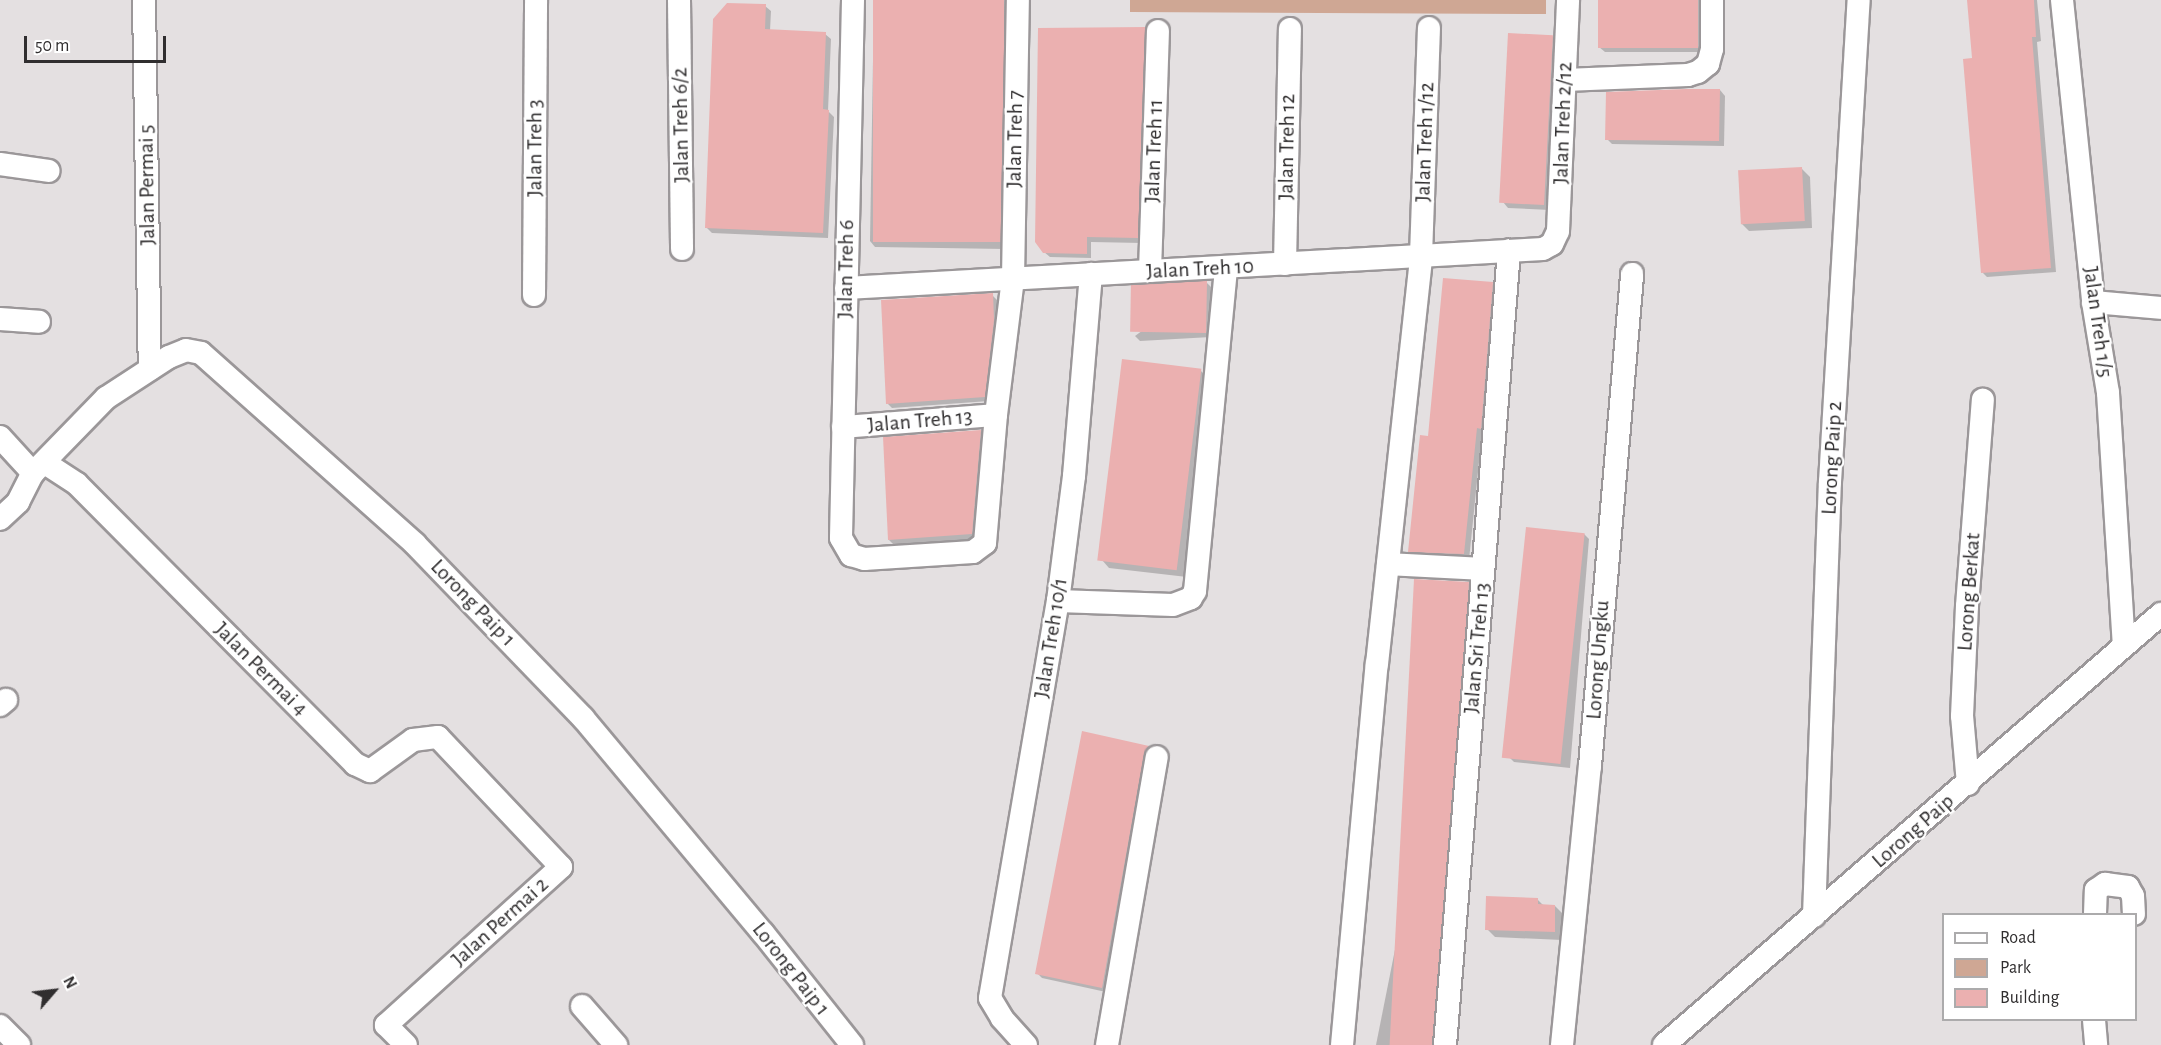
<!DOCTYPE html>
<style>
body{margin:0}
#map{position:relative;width:2161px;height:1045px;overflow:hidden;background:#e4e0e1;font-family:"Alegreya Sans",sans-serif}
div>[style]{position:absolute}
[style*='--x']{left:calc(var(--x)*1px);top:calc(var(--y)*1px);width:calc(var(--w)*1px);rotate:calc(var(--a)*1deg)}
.green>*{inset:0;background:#cfa794}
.shadow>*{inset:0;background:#0003}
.building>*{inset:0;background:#ebb0b0;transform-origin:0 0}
.roads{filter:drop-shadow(2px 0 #9b9799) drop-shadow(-2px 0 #9b9799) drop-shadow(0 2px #9b9799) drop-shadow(0 -2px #9b9799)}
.street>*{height:22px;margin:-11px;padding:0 11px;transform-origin:11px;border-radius:11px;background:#fff}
span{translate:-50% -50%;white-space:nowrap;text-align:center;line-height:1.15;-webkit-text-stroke:4.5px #fff;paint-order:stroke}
.street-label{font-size:22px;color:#302e2f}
.legend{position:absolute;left:1942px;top:913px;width:195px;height:108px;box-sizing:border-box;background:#fff;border:2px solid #acabac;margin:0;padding:8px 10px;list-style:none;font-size:18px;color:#302e2f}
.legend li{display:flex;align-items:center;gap:12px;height:30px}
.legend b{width:30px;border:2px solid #acabac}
.north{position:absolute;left:24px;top:961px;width:60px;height:60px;-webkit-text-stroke:4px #fff;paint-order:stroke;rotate:62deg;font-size:16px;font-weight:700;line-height:24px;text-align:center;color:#302e2f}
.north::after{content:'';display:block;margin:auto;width:21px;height:27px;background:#302e2f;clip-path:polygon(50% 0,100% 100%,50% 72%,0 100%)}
.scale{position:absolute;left:24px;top:36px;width:142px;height:27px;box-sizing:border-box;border:3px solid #302e2f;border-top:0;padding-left:8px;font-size:18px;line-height:21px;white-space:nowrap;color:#302e2f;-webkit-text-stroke:4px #fff;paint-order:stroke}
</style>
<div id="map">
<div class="green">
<i style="clip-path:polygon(1130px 0,1546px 0,1546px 14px,1130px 12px)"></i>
</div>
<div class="shadow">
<i style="clip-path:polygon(874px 0,1008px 0,1005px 249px,875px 247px,870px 241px)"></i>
<i style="clip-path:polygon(1599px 0,1703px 0,1703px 52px,1605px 52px,1599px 47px)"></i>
<i style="clip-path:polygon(1969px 0,2037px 0,2041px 41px,2037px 42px,2056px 272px,1987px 277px,1982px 272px,1974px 59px)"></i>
<i style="clip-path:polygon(765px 6px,771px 11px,770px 31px,825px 34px,831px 39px,828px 111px,834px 117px,828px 238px,712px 233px,706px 227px)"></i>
<i style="clip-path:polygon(1145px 28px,1150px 33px,1142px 243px,1091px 242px,1091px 258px,1050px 257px,1044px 252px)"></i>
<i style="clip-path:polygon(1552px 36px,1557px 41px,1550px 210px,1508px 208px,1503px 202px)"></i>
<i style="clip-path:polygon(1720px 90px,1725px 96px,1724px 146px,1612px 144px,1607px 139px)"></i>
<i style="clip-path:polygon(1802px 169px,1810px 177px,1812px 228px,1749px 231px,1741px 223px)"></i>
<i style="clip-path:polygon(1207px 283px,1212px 288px,1211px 337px,1140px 341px,1135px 336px)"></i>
<i style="clip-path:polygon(1492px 284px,1498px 289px,1486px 433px,1482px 433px,1469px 560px,1415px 557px,1409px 551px,1429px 437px)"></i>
<i style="clip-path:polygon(992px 295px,997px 300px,999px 326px,989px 401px,892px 408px,887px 403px)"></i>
<i style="clip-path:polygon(1200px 370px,1208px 378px,1187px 577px,1109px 568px,1102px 560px)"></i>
<i style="clip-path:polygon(980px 431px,985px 436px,977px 539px,894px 545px,889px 540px)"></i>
<i style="clip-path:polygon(1584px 534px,1589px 539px,1570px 768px,1514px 762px,1509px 757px)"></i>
<i style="clip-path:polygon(1468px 583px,1473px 588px,1438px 1045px,1376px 1045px)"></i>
<i style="clip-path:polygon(1083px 733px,1148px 747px,1153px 752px,1106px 992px,1042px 978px,1037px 973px)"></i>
<i style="clip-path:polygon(1537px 899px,1544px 906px,1555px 906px,1563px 914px,1562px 940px,1495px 937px,1487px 929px)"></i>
</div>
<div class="building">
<i style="left:873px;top:0;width:131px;height:242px"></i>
<i style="left:1598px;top:0;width:100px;height:48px"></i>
<i style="clip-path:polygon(1967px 0,2034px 0,2036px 37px,2032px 37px,2051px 268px,1981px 273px,1963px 59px,1972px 58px)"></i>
<i style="clip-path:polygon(727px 3px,766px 4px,765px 29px,826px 32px,823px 109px,829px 110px,823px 233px,705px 228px,713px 19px)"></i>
<i style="clip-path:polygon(1146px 27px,1138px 238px,1087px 237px,1087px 254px,1043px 253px,1035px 242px,1038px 28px)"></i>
<i style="left:1508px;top:33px;width:45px;height:170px;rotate:3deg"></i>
<i style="clip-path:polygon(1686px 89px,1720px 89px,1719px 141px,1605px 140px,1606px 92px)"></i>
<i style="left:1802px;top:167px;width:54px;height:64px;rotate:87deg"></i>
<i style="clip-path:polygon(1443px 278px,1493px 282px,1481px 429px,1477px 428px,1464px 554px,1408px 552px,1420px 435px,1428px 436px)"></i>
<i style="left:1207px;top:281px;width:52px;height:76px;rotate:91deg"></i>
<i style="clip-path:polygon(993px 293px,994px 320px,985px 397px,886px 404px,881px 300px)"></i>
<i style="left:1122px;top:359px;width:80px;height:203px;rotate:7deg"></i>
<i style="clip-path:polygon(981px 430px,972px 534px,888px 540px,883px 437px)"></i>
<i style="left:1526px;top:527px;width:59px;height:232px;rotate:6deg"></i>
<i style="left:1414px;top:579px;width:55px;height:468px;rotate:3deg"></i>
<i style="clip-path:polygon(1082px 731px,1149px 746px,1144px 755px,1102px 988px,1035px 974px)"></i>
<i style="clip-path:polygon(1486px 896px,1538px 898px,1538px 904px,1555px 905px,1555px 932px,1485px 930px)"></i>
</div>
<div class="roads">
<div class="street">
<i style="--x:144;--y:0;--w:369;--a:89.1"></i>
<i style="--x:679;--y:0;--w:249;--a:89.3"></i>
<i style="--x:853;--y:0;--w:538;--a:91.28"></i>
<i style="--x:841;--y:538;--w:20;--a:60"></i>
<i style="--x:851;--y:555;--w:14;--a:17"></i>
<i style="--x:864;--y:559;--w:109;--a:-3.7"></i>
<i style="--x:973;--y:552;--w:15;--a:-37"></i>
<i style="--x:985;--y:543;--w:128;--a:-85.1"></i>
<i style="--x:996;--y:415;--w:137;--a:-82.9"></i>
<i style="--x:1013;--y:279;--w:279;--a:-89"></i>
<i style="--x:2062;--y:0;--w:304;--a:84.1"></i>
<i style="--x:2093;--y:302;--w:92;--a:80.6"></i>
<i style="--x:2108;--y:393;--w:253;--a:86.4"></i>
<i style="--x:1565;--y:80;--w:123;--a:-2.3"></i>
<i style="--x:1688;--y:75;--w:10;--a:-17"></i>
<i style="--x:1698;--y:72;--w:13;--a:-39"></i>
<i style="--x:1708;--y:64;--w:16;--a:-75"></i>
<i style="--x:1712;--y:49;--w:49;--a:-90"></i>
<i style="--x:0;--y:164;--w:49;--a:8.1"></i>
<i style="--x:1285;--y:264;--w:235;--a:-88.8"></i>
<i style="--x:1150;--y:271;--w:240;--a:-88.1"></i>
<i style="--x:846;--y:288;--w:698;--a:-3.2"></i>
<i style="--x:1543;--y:249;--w:10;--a:-29"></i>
<i style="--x:1552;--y:244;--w:14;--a:-65"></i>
<i style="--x:1558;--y:231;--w:231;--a:-87.5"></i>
<i style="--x:534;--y:295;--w:295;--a:-89.6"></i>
<i style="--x:2093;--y:302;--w:68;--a:5"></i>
<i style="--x:0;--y:319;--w:39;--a:4"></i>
<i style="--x:843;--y:427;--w:153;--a:-4.5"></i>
<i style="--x:0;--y:437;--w:49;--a:47.5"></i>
<i style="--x:45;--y:463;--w:38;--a:33"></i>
<i style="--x:77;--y:484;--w:395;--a:45.2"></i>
<i style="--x:355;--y:764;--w:17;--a:25"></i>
<i style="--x:370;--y:771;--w:53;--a:-35.8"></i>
<i style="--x:413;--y:740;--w:25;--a:-7"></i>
<i style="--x:438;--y:737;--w:179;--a:46.6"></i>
<i style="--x:561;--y:867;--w:236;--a:137.9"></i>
<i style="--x:386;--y:1025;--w:28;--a:45"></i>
<i style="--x:0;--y:519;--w:25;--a:-43"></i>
<i style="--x:18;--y:502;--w:33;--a:-63"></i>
<i style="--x:33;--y:473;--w:105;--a:-45.8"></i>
<i style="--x:106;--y:398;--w:75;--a:-33.1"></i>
<i style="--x:169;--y:357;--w:18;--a:-22"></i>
<i style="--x:186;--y:350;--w:15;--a:11"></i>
<i style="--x:201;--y:353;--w:287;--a:41.7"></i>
<i style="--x:415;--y:544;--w:242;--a:46"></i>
<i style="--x:583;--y:718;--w:280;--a:50.1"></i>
<i style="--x:763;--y:933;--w:143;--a:51.5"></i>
<i style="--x:1388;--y:564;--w:95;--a:3"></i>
<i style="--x:1058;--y:601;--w:115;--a:2"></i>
<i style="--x:1173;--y:605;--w:19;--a:-21"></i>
<i style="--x:1191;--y:598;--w:8;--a:-60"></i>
<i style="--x:1195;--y:591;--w:325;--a:-84.5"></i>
<i style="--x:0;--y:705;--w:8;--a:-40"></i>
<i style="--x:1968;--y:784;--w:68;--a:-95"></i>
<i style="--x:1962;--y:716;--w:110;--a:-87.4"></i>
<i style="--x:1967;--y:606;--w:207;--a:-85.6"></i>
<i style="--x:2095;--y:914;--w:24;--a:-88"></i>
<i style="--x:2096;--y:890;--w:11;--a:-34"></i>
<i style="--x:2105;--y:884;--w:23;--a:7"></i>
<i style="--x:2128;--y:887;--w:10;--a:61"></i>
<i style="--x:2133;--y:896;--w:18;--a:87"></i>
<i style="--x:1814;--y:916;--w:434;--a:-87.9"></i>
<i style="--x:1830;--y:482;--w:483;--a:-86.6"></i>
<i style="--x:582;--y:1006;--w:52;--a:48.9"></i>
<i style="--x:2094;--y:1020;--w:25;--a:85"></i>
<i style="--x:0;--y:1026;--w:27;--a:45"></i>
<i style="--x:1026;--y:1045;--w:36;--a:-132"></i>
<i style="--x:1002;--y:1018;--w:23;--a:-121"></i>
<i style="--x:990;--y:998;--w:403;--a:-80.3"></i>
<i style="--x:1058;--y:601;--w:126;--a:-82.7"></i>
<i style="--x:1074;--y:476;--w:203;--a:-85.2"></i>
<i style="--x:1107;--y:1045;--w:292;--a:-80.2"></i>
<i style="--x:1342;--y:1045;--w:383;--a:-84.8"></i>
<i style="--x:1377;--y:664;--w:410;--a:-83.8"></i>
<i style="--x:1421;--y:256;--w:228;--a:-88"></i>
<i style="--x:1445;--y:1045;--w:797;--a:-85.39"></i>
<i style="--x:1562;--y:1045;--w:280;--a:-84.3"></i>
<i style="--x:1590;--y:766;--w:494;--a:-85.1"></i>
<i style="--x:1664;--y:1045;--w:658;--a:-40.93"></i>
</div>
</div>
<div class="street-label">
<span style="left:1563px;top:123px;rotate:-88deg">Jalan Treh 2/12</span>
<span style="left:681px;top:125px;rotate:-91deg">Jalan Treh 6/2</span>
<span style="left:1015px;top:139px;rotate:-89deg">Jalan Treh 7</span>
<span style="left:1425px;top:142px;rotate:-88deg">Jalan Treh 1/12</span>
<span style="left:1287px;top:147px;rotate:-89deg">Jalan Treh 12</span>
<span style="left:535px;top:148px;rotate:-90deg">Jalan Treh 3</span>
<span style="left:1154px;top:151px;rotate:-88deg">Jalan Treh 11</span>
<span style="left:147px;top:185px;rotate:-91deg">Jalan Permai 5</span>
<span style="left:846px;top:269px;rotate:-89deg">Jalan Treh 6</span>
<span style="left:1200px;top:269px;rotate:-3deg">Jalan Treh 10</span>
<span style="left:2098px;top:322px;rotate:82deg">Jalan Treh 1/5</span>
<span style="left:920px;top:421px;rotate:-5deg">Jalan Treh 13</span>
<span style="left:1832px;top:458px;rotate:-87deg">Lorong Paip 2</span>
<span style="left:1969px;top:592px;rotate:-86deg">Lorong Berkat</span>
<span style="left:473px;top:603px;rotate:46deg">Lorong Paip 1</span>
<span style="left:1051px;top:638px;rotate:-81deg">Jalan Treh 10/1</span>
<span style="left:1477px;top:648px;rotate:-85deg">Jalan Sri Treh 13</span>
<span style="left:1598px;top:660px;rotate:-86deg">Lorong Ungku</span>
<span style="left:261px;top:669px;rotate:45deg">Jalan Permai 4</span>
<span style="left:1913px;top:831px;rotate:-41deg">Lorong Paip</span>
<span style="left:500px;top:922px;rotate:-42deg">Jalan Permai 2</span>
<span style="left:791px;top:969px;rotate:52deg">Lorong Paip 1</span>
</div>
<ul class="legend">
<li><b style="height:8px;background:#fff"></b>Road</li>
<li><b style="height:16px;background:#cfa794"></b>Park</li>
<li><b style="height:16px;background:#ebb0b0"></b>Building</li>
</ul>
<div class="north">N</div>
<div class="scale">50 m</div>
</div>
